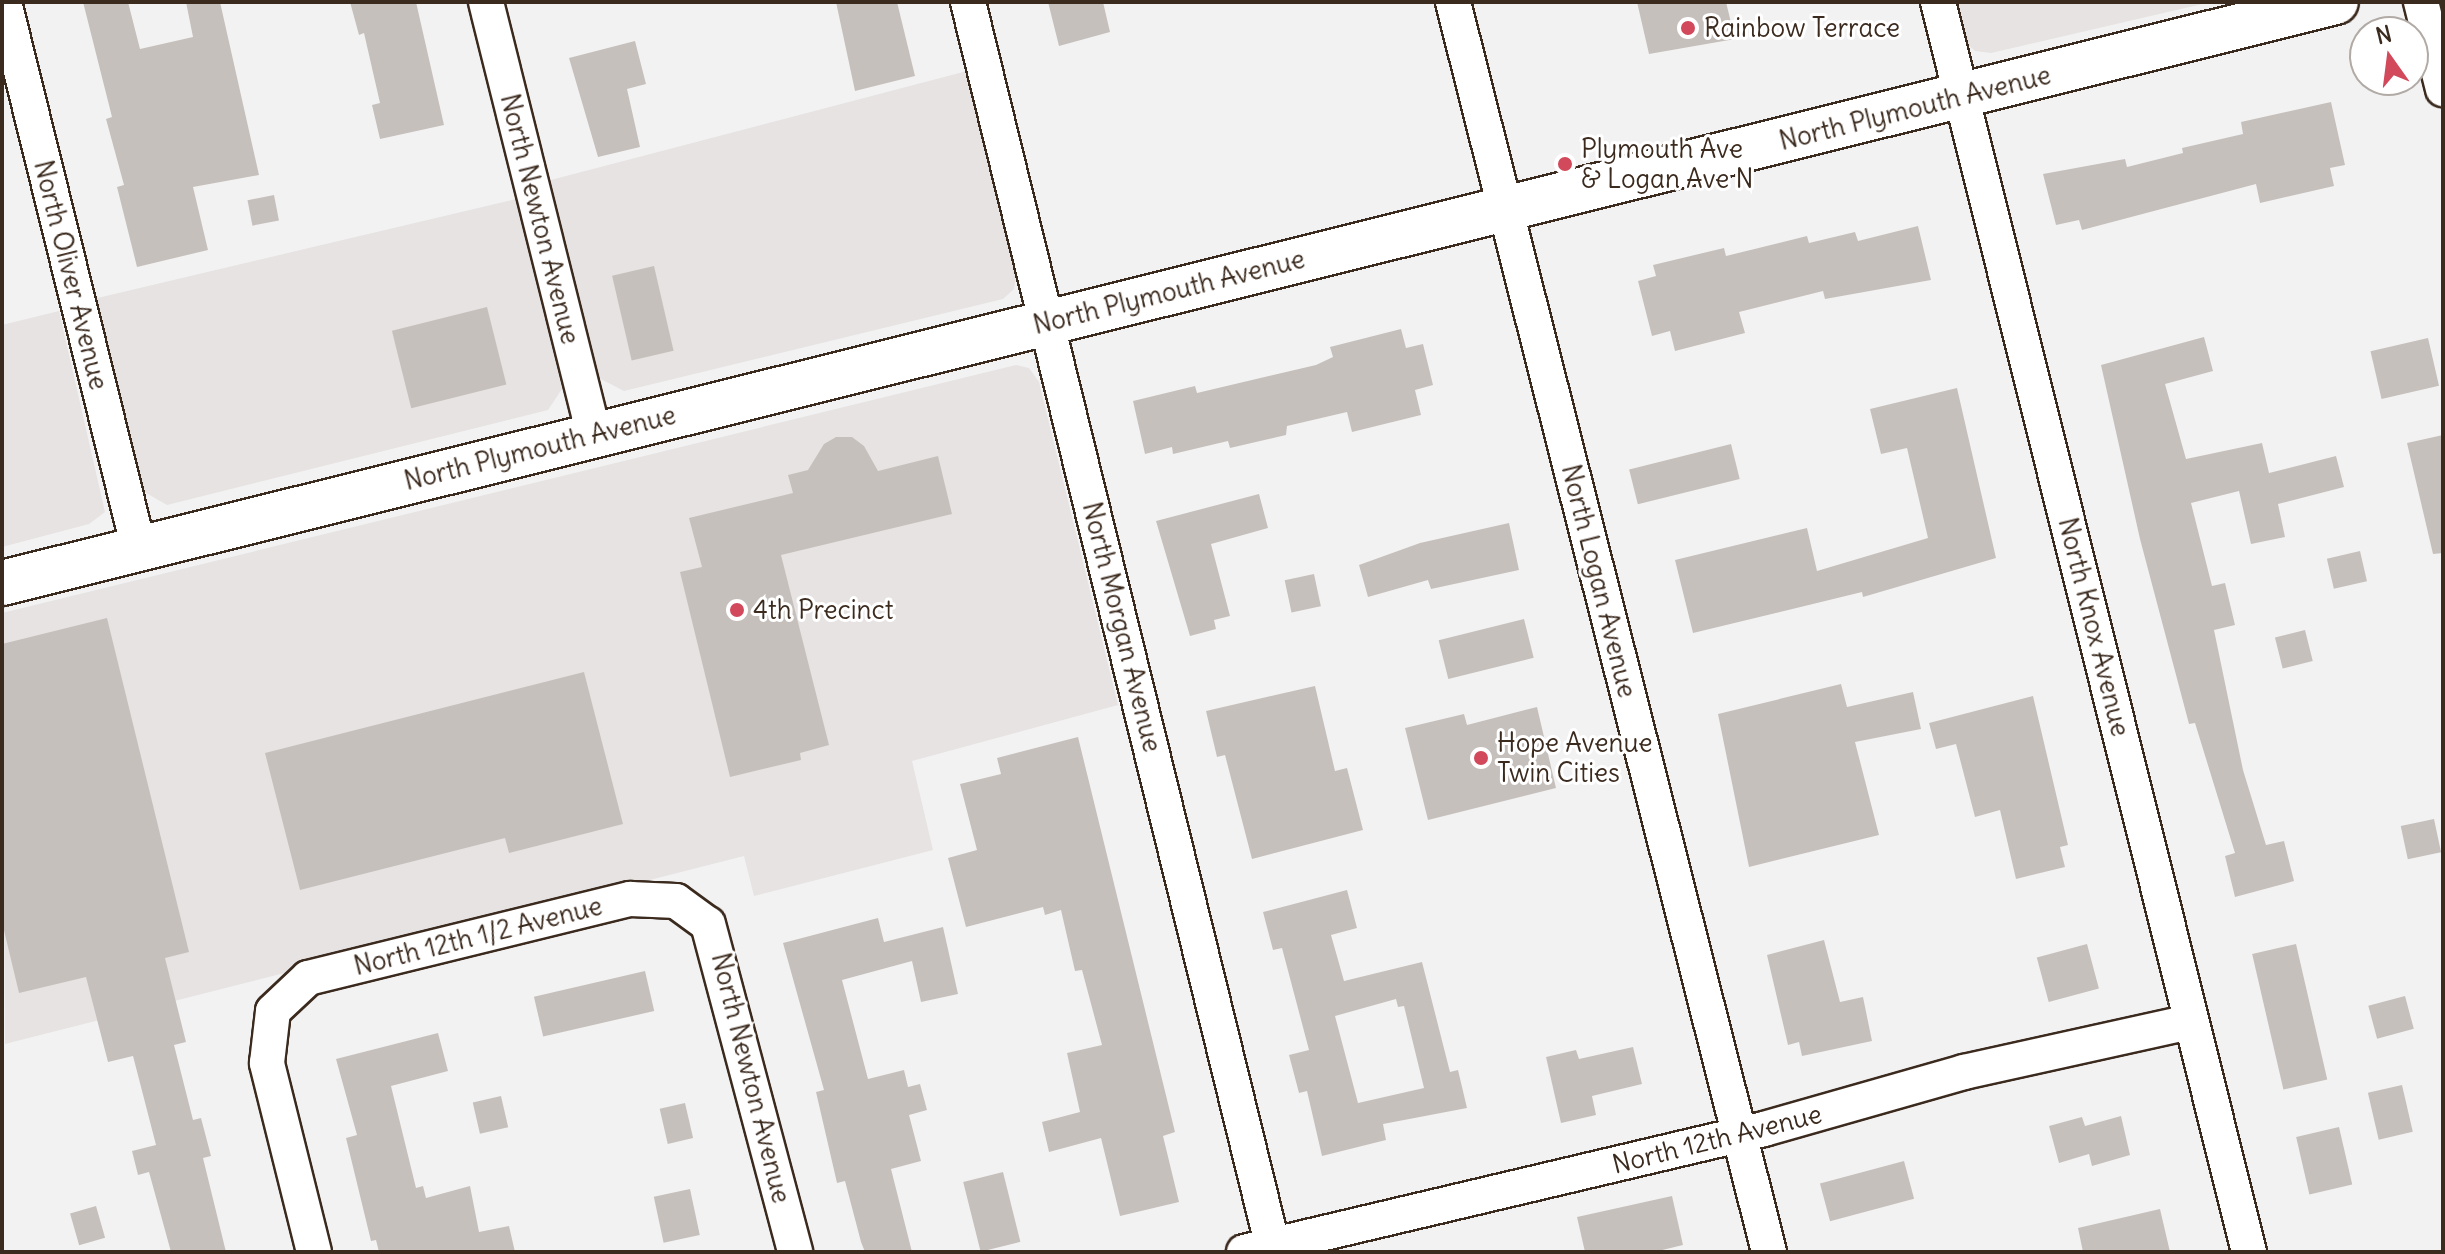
<!DOCTYPE html>
<style>
body{margin:0}
#map{position:relative;width:2445px;height:1254px;overflow:hidden;background:#f3f2f2;font-family:Delius,sans-serif}
div>[style]{position:absolute}
[style*='--x']{left:calc(var(--x)*1px);top:calc(var(--y)*1px);width:calc(var(--w)*1px);rotate:calc(var(--a)*1deg)}
.built>*{inset:0;background:#e6e3e2}
.building>*{inset:0;background:#c6c0bd;transform-origin:0 0}
.roads{filter:drop-shadow(2px 0 #3b2a1e) drop-shadow(-2px 0 #3b2a1e) drop-shadow(0 2px #3b2a1e) drop-shadow(0 -2px #3b2a1e)}
.street>*{height:34px;margin:-17px;padding:0 17px;transform-origin:17px;border-radius:17px;background:#fff}
.secondary>*{height:44px;margin:-22px;padding:0 22px;transform-origin:22px;border-radius:22px;background:#fff}
.dots>*{width:22px;height:22px;translate:-50% -50%;box-sizing:border-box;border:4px solid #fff;border-radius:50%}
span{translate:-50% -50%;white-space:nowrap;text-align:center;line-height:1.15;-webkit-text-stroke:6px #fff;paint-order:stroke}
.poi-label{font-size:26px;color:#3b2a1e}
.left{translate:0 -50%;text-align:left}
.street-label{font-size:26px;color:#3b2a1e}
.frame{position:absolute;inset:0;border:4px solid #3b2a1e;pointer-events:none}
.north{position:absolute;left:2349px;top:16px;width:80px;height:80px;box-sizing:border-box;background:#fff;border:2px solid #b1aaa5;border-radius:50%;rotate:346deg;font-size:22px;font-weight:700;line-height:32px;text-align:center;color:#3b2a1e}
.north::after{content:'';display:block;margin:auto;width:28px;height:36px;background:#d1495b;clip-path:polygon(50% 0,100% 100%,50% 72%,0 100%)}
</style>
<div id="map">
<div class="built">
<i style="clip-path:polygon(1954px 2px,2211px 2px,1991px 53px,1975px 51px,1964px 41px)"></i>
<i style="clip-path:polygon(967px 71px,1016px 277px,1014px 289px,1003px 299px,624px 391px,597px 377px,547px 181px)"></i>
<i style="clip-path:polygon(516px 199px,562px 389px,548px 410px,167px 505px,141px 490px,89px 300px)"></i>
<i style="clip-path:polygon(59px 311px,105px 512px,89px 524px,2px 547px,2px 325px)"></i>
<i style="clip-path:polygon(1016px 365px,1029px 368px,1039px 382px,1118px 705px,912px 761px,933px 850px,754px 896px,744px 856px,5px 1044px,2px 613px)"></i>
</div>
<div class="building">
<i style="clip-path:polygon(83px 2px,128px 2px,140px 49px,193px 37px,186px 2px,220px 2px,259px 175px,193px 187px,208px 250px,137px 267px,117px 187px,124px 185px,106px 119px,112px 117px)"></i>
<i style="clip-path:polygon(350px 2px,416px 2px,444px 125px,380px 139px,372px 105px,380px 103px,364px 33px,359px 35px)"></i>
<i style="clip-path:polygon(836px 2px,897px 2px,915px 76px,855px 91px)"></i>
<i style="clip-path:polygon(1048px 2px,1103px 2px,1110px 32px,1059px 46px)"></i>
<i style="clip-path:polygon(1637px 2px,1726px 2px,1735px 39px,1649px 54px)"></i>
<i style="clip-path:polygon(635px 41px,646px 84px,627px 89px,640px 147px,598px 157px,569px 58px)"></i>
<i style="clip-path:polygon(2331px 102px,2345px 165px,2330px 168px,2334px 186px,2260px 203px,2256px 184px,2082px 230px,2079px 220px,2056px 225px,2043px 174px,2125px 159px,2127px 167px,2183px 153px,2182px 148px,2243px 134px,2241px 122px)"></i>
<i style="left:274px;top:195px;width:26px;height:27px;rotate:79deg"></i>
<i style="clip-path:polygon(1918px 226px,1931px 280px,1825px 299px,1823px 291px,1739px 312px,1745px 333px,1675px 351px,1670px 331px,1652px 336px,1638px 281px,1656px 276px,1653px 265px,1724px 248px,1726px 256px,1807px 236px,1809px 243px,1855px 232px,1858px 241px)"></i>
<i style="left:654px;top:266px;width:87px;height:43px;rotate:77deg"></i>
<i style="left:487px;top:307px;width:80px;height:98px;rotate:76deg"></i>
<i style="clip-path:polygon(1401px 329px,1406px 348px,1423px 344px,1433px 385px,1415px 390px,1421px 415px,1352px 432px,1347px 412px,1287px 426px,1286px 435px,1230px 448px,1228px 441px,1173px 454px,1172px 447px,1145px 454px,1133px 401px,1195px 386px,1197px 393px,1316px 365px,1333px 357px,1330px 347px)"></i>
<i style="clip-path:polygon(2204px 337px,2213px 371px,2165px 384px,2186px 459px,2262px 443px,2269px 473px,2336px 456px,2344px 487px,2278px 504px,2285px 537px,2251px 544px,2239px 491px,2191px 503px,2212px 586px,2225px 583px,2235px 625px,2214px 630px,2243px 770px,2266px 845px,2284px 841px,2294px 881px,2235px 897px,2225px 856px,2235px 853px,2195px 723px,2189px 724px,2140px 539px,2101px 365px)"></i>
<i style="left:2428px;top:338px;width:49px;height:59px;rotate:77deg"></i>
<i style="clip-path:polygon(1957px 388px,1996px 558px,1863px 597px,1862px 592px,1693px 633px,1675px 560px,1807px 528px,1817px 571px,1928px 538px,1907px 448px,1881px 454px,1870px 409px)"></i>
<i style="clip-path:polygon(2443px 435px,2443px 553px,2433px 554px,2407px 443px)"></i>
<i style="clip-path:polygon(836px 437px,852px 437px,864px 446px,878px 471px,938px 456px,952px 514px,781px 555px,829px 745px,800px 753px,801px 760px,730px 777px,680px 572px,702px 567px,689px 518px,793px 493px,788px 475px,808px 470px,824px 444px)"></i>
<i style="left:1731px;top:444px;width:36px;height:105px;rotate:76deg"></i>
<i style="clip-path:polygon(1259px 494px,1268px 528px,1211px 544px,1230px 616px,1214px 620px,1216px 629px,1190px 636px,1156px 521px)"></i>
<i style="clip-path:polygon(1509px 523px,1519px 570px,1431px 589px,1428px 580px,1368px 597px,1359px 565px,1420px 543px)"></i>
<i style="left:2360px;top:551px;width:31px;height:34px;rotate:77deg"></i>
<i style="left:1314px;top:574px;width:33px;height:30px;rotate:78deg"></i>
<i style="clip-path:polygon(107px 618px,189px 952px,165px 958px,186px 1042px,174px 1045px,193px 1120px,201px 1118px,211px 1156px,203px 1158px,226px 1252px,171px 1252px,149px 1172px,138px 1175px,132px 1151px,156px 1145px,133px 1056px,108px 1062px,86px 977px,19px 993px,2px 922px,2px 644px)"></i>
<i style="left:1524px;top:619px;width:40px;height:88px;rotate:76deg"></i>
<i style="left:2305px;top:630px;width:32px;height:31px;rotate:76deg"></i>
<i style="clip-path:polygon(584px 672px,623px 824px,509px 853px,505px 838px,300px 890px,265px 753px)"></i>
<i style="clip-path:polygon(1841px 684px,1847px 707px,1913px 692px,1921px 729px,1855px 742px,1879px 835px,1749px 867px,1718px 714px)"></i>
<i style="clip-path:polygon(1315px 686px,1335px 771px,1347px 768px,1363px 830px,1252px 859px,1225px 755px,1217px 757px,1206px 711px)"></i>
<i style="clip-path:polygon(2033px 696px,2068px 845px,2060px 847px,2065px 867px,2016px 879px,2000px 810px,1975px 817px,1956px 744px,1936px 749px,1929px 723px)"></i>
<i style="clip-path:polygon(1537px 707px,1556px 788px,1428px 820px,1405px 728px,1464px 714px,1467px 725px)"></i>
<i style="clip-path:polygon(1078px 737px,1175px 1132px,1163px 1136px,1179px 1202px,1120px 1216px,1101px 1138px,1049px 1152px,1042px 1122px,1080px 1112px,1067px 1053px,1102px 1045px,1082px 970px,1075px 971px,1061px 910px,1045px 915px,1043px 907px,966px 927px,948px 858px,977px 850px,960px 784px,1001px 774px,997px 758px)"></i>
<i style="left:2434px;top:819px;width:34px;height:34px;rotate:78deg"></i>
<i style="clip-path:polygon(evenodd,1347px 890px,1357px 928px,1331px 935px,1344px 981px,1422px 962px,1450px 1072px,1458px 1070px,1467px 1108px,1383px 1124px,1386px 1140px,1322px 1156px,1307px 1091px,1299px 1093px,1289px 1055px,1309px 1050px,1282px 948px,1273px 950px,1263px 912px,1347px 890px,1396px 999px,1398px 1007px,1404px 1006px,1424px 1088px,1358px 1103px,1335px 1016px,1396px 999px)"></i>
<i style="clip-path:polygon(878px 918px,884px 942px,943px 927px,958px 994px,921px 1002px,912px 961px,842px 980px,868px 1079px,904px 1070px,908px 1087px,920px 1084px,927px 1110px,909px 1115px,921px 1161px,891px 1169px,912px 1252px,865px 1252px,861px 1242px,845px 1181px,837px 1183px,816px 1092px,824px 1090px,783px 943px)"></i>
<i style="clip-path:polygon(1824px 940px,1840px 1002px,1863px 997px,1872px 1041px,1802px 1056px,1799px 1042px,1788px 1045px,1767px 955px)"></i>
<i style="left:2087px;top:944px;width:46px;height:52px;rotate:75deg"></i>
<i style="left:2296px;top:944px;width:139px;height:45px;rotate:77deg"></i>
<i style="left:645px;top:971px;width:41px;height:114px;rotate:77deg"></i>
<i style="left:2405px;top:996px;width:34px;height:38px;rotate:75deg"></i>
<i style="clip-path:polygon(438px 1033px,448px 1071px,391px 1086px,416px 1188px,423px 1186px,426px 1198px,470px 1186px,479px 1232px,509px 1226px,515px 1252px,379px 1252px,376px 1240px,371px 1241px,346px 1138px,357px 1135px,336px 1059px)"></i>
<i style="clip-path:polygon(1633px 1047px,1642px 1084px,1592px 1096px,1596px 1115px,1561px 1123px,1546px 1057px,1576px 1050px,1579px 1059px)"></i>
<i style="left:2402px;top:1085px;width:48px;height:35px;rotate:77deg"></i>
<i style="left:501px;top:1096px;width:32px;height:29px;rotate:77deg"></i>
<i style="left:685px;top:1103px;width:36px;height:26px;rotate:77deg"></i>
<i style="clip-path:polygon(2121px 1116px,2130px 1155px,2092px 1166px,2089px 1154px,2059px 1163px,2049px 1126px,2082px 1117px,2085px 1126px)"></i>
<i style="left:2339px;top:1127px;width:59px;height:44px;rotate:77deg"></i>
<i style="left:1904px;top:1161px;width:39px;height:87px;rotate:75deg"></i>
<i style="left:1003px;top:1172px;width:72px;height:41px;rotate:76deg"></i>
<i style="left:690px;top:1189px;width:47px;height:37px;rotate:78deg"></i>
<i style="clip-path:polygon(1672px 1196px,1683px 1245px,1654px 1252px,1585px 1252px,1577px 1217px)"></i>
<i style="left:96px;top:1206px;width:33px;height:27px;rotate:74deg"></i>
<i style="clip-path:polygon(2160px 1209px,2170px 1252px,2083px 1252px,2078px 1228px)"></i>
</div>
<div class="roads">
<div class="street">
<i style="--x:4;--y:2;--w:563;--a:76.14"></i>
<i style="--x:486;--y:2;--w:446;--a:76"></i>
<i style="--x:968;--y:2;--w:1287;--a:76.24"></i>
<i style="--x:1453;--y:2;--w:1289;--a:75.81"></i>
<i style="--x:1938;--y:2;--w:1288;--a:76.03"></i>
<i style="--x:2421;--y:2;--w:90;--a:75.8"></i>
<i style="--x:314;--y:1252;--w:195;--a:-104"></i>
<i style="--x:267;--y:1063;--w:52;--a:-83.4"></i>
<i style="--x:273;--y:1011;--w:48;--a:-43.3"></i>
<i style="--x:308;--y:978;--w:332;--a:-13.8"></i>
<i style="--x:630;--y:899;--w:46;--a:2.5"></i>
<i style="--x:676;--y:901;--w:39;--a:36"></i>
<i style="--x:708;--y:924;--w:339;--a:75.1"></i>
<i style="--x:1244;--y:1252;--w:534;--a:-13.31"></i>
<i style="--x:1764;--y:1129;--w:208;--a:-15.9"></i>
<i style="--x:1964;--y:1072;--w:230;--a:-12.5"></i>
</div>
<div class="secondary">
<i style="--x:2;--y:583;--w:2405;--a:-13.98"></i>
</div>
</div>
<div class="dots">
<i style="left:1688px;top:28px;background:#d1495b"></i>
<i style="left:1565px;top:164px;background:#d1495b"></i>
<i style="left:737px;top:610px;background:#d1495b"></i>
<i style="left:1481px;top:758px;background:#d1495b"></i>
</div>
<div class="poi-label">
<span class="left" style="left:1704px;top:28px">Rainbow Terrace</span>
<span class="left" style="left:1581px;top:164px">Plymouth Ave<br>&amp; Logan Ave N</span>
<span class="left" style="left:753px;top:610px">4th Precinct</span>
<span class="left" style="left:1497px;top:758px">Hope Avenue<br>Twin Cities</span>
</div>
<div class="street-label">
<span style="left:1915px;top:108px;rotate:-14deg">North Plymouth Avenue</span>
<span style="left:540px;top:219px;rotate:76deg">North Newton Avenue</span>
<span style="left:71px;top:275px;rotate:76deg">North Oliver Avenue</span>
<span style="left:1169px;top:292px;rotate:-14deg">North Plymouth Avenue</span>
<span style="left:540px;top:448px;rotate:-14deg">North Plymouth Avenue</span>
<span style="left:1599px;top:581px;rotate:76deg">North Logan Avenue</span>
<span style="left:1122px;top:627px;rotate:76deg">North Morgan Avenue</span>
<span style="left:2094px;top:627px;rotate:76deg">North Knox Avenue</span>
<span style="left:478px;top:936px;rotate:-14deg">North 12th 1/2 Avenue</span>
<span style="left:751px;top:1078px;rotate:76deg">North Newton Avenue</span>
<span style="left:1717px;top:1139px;rotate:-14deg">North 12th Avenue</span>
</div>
<div class="frame"></div>
<div class="north">N</div>
</div>
